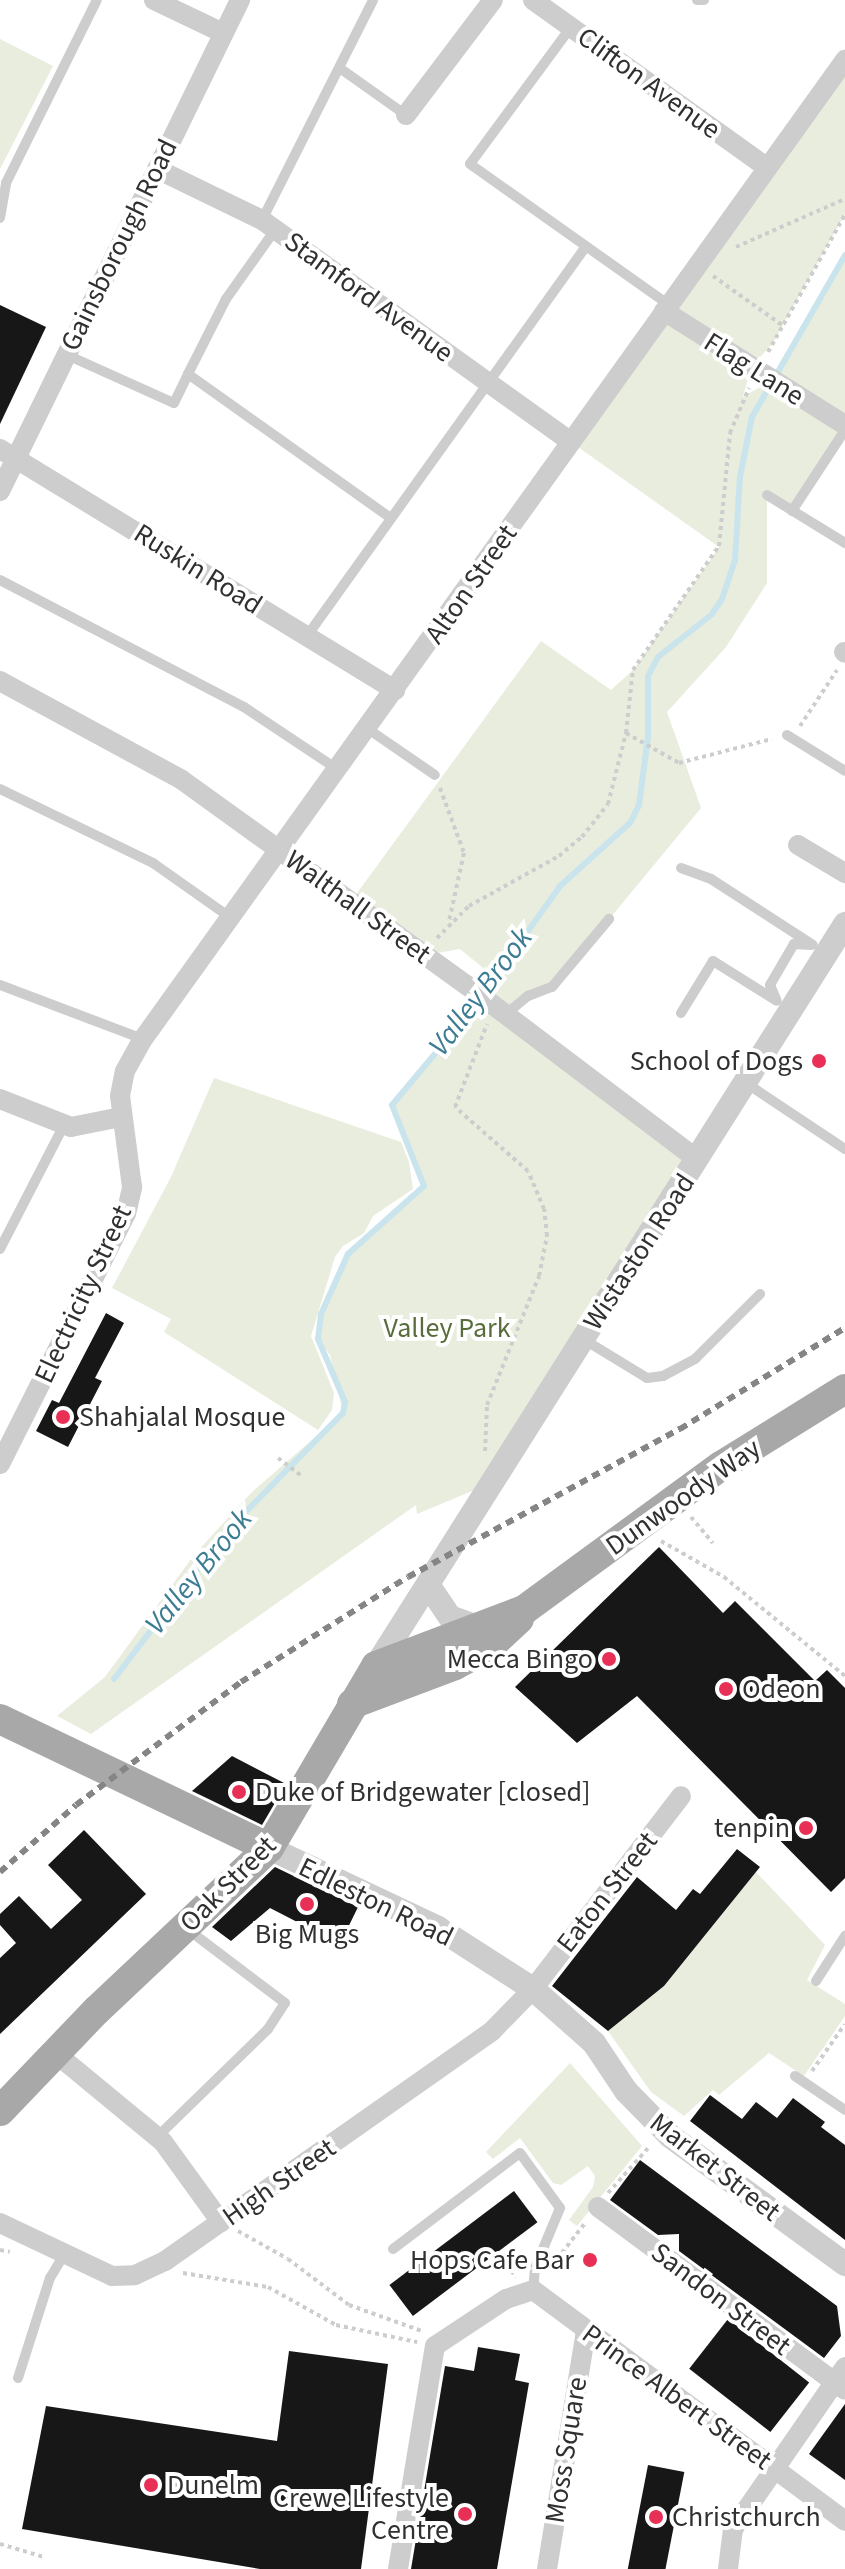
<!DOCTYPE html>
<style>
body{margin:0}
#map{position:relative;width:845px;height:2569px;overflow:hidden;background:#fff;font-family:"Source Sans 3",sans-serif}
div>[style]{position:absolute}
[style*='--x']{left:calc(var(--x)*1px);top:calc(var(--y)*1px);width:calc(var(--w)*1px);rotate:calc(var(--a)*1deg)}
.green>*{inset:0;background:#e8edde}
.stream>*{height:6px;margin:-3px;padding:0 3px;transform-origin:3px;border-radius:3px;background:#cae4ed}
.building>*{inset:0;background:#171717;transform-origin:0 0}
.path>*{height:4px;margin-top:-2px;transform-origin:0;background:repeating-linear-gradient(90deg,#cdcdcd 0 4px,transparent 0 8px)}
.service>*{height:10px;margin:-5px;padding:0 5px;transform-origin:5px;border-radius:5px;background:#cdcdcd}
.minor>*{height:20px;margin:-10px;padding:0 10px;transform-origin:10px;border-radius:10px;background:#cdcdcd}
.tertiary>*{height:24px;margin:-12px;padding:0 12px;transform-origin:12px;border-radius:12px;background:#cdcdcd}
.primary>*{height:30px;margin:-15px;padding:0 15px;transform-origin:15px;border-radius:15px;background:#a8a8a8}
.rail>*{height:6px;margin-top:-3px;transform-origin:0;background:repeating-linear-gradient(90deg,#858585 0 8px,transparent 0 14px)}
.dots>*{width:22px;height:22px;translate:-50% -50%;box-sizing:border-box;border:4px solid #fff;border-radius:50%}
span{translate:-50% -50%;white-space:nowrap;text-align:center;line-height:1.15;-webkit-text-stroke:8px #fff;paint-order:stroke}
.street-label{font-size:28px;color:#303030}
.poi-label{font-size:28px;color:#303030}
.right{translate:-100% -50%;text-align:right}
.left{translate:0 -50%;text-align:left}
.park-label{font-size:28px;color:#596d3c}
.water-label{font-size:30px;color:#3c7d94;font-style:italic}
</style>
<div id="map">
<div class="green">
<i style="clip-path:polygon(0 39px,53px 66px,0 169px)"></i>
<i style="clip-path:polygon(845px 60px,845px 214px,773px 343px,751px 367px,743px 397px,772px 380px,845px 256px,845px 430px,792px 511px,767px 496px,767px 583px,726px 647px,667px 712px,701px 808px,558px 981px,506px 1015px,698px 1160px,489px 1484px,417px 1514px,416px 1505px,91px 1734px,57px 1716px,105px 1677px,194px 1555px,252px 1492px,343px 1413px,330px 1355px,318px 1339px,321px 1314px,348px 1254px,424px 1186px,392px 1105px,471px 1011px,490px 1003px,482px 967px,460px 949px,425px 955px,355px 896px,541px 641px,611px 690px,633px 670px,719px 547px,571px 442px)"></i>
<i style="clip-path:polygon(214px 1078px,401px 1142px,409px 1162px,413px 1189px,373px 1216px,364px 1233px,343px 1246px,335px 1257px,311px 1336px,334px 1393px,332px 1410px,318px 1430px,164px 1332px,171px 1319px,112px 1288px,171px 1177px)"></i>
<i style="clip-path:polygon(756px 1872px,825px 1945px,807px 1980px,845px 2004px,845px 2016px,804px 2076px,769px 2053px,719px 2095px,713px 2090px,684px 2116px,651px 2092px,608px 2031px,664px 1986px)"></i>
<i style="clip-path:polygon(570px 2063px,642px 2146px,577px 2226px,569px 2220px,593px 2187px,595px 2176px,588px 2166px,561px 2185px,553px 2183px,520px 2138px,493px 2159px,486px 2152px)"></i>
</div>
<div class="stream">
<i style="--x:114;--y:1679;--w:185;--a:-52.7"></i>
<i style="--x:226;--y:1532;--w:167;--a:-45.5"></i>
<i style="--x:343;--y:1413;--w:11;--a:-80"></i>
<i style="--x:345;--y:1402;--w:69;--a:-113.2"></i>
<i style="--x:318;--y:1339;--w:25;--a:-83"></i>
<i style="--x:321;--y:1314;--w:66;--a:-65.8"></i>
<i style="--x:348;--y:1254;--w:102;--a:-41.8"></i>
<i style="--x:424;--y:1186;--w:87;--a:-111.6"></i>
<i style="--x:392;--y:1105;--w:123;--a:-50"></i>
<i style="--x:471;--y:1011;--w:153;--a:-54.5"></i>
<i style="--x:560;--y:886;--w:94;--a:-42"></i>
<i style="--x:630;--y:823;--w:20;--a:-63"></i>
<i style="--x:639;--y:805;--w:69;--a:-82.5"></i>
<i style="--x:648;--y:737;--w:61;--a:-90"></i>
<i style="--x:648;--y:676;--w:21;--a:-62"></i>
<i style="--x:658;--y:657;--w:68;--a:-38.4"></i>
<i style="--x:711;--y:615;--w:19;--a:-55"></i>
<i style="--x:722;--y:599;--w:41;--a:-71.6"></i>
<i style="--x:735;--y:560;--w:83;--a:-86.6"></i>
<i style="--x:740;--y:477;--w:61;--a:-78.7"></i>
<i style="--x:752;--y:417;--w:187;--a:-60.1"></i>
</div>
<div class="building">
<i style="clip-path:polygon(0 305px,46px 327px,0 424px)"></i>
<i style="clip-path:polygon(106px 1313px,124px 1323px,95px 1378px,102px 1381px,68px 1447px,36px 1431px,52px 1400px,59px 1403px)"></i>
<i style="clip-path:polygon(659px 1547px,723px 1613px,735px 1601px,815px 1681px,827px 1670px,845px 1688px,845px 1878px,831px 1892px,637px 1696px,577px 1743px,515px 1687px)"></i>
<i style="clip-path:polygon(232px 1756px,286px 1784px,262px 1825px,192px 1791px)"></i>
<i style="clip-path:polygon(84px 1830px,146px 1894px,0 2034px,0 1958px,16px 1943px,0 1925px,0 1914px,19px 1896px,51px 1929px,82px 1900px,48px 1865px)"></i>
<i style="clip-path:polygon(737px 1849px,760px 1867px,664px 1986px,608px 2031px,552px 1986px,637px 1877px,676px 1910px,693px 1889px,700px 1894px)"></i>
<i style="clip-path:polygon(275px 1867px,358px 1907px,340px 1944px,270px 1908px,231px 1941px,212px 1927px)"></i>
<i style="clip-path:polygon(710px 2095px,742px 2119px,756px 2102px,777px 2118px,793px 2098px,825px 2122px,821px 2127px,845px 2145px,845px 2240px,690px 2121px)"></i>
<i style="clip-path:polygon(640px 2160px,837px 2306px,841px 2336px,824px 2358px,679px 2251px,679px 2234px,658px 2235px,610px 2200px)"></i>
<i style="left:514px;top:2191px;width:39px;height:156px;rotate:53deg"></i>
<i style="left:728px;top:2319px;width:103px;height:63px;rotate:38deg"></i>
<i style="clip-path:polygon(478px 2347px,520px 2354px,515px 2380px,529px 2383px,497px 2569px,411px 2569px,445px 2366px,474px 2371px)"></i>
<i style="clip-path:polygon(289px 2351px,388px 2364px,361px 2569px,260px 2569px,22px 2529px,46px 2406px,277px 2441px)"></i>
<i style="clip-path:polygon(845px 2404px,845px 2480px,809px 2454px)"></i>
<i style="left:648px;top:2465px;width:37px;height:106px;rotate:11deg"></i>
</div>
<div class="path">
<i style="--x:736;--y:247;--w:119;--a:-23.8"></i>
<i style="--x:713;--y:276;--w:85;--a:35.4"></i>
<i style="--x:768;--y:352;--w:157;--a:-60.7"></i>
<i style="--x:800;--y:726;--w:67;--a:-56.5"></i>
<i style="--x:626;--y:733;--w:61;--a:29.5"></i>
<i style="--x:679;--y:763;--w:96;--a:-14.5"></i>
<i style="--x:440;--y:788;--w:69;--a:69.7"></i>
<i style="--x:464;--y:853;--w:70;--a:102.4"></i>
<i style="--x:437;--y:938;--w:45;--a:-45"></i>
<i style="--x:469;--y:906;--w:103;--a:-29.1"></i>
<i style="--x:559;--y:856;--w:30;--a:-40"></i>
<i style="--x:582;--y:837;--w:42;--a:-51.8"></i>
<i style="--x:608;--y:804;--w:73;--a:-75.8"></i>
<i style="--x:626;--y:733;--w:63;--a:-83.7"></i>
<i style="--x:633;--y:670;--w:151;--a:-55.3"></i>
<i style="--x:719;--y:546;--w:114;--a:-84.4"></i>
<i style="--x:730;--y:433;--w:49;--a:-67.1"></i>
<i style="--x:485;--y:1451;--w:46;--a:-87.5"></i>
<i style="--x:487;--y:1405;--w:139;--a:-68"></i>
<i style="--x:539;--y:1276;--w:41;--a:-78.7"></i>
<i style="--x:547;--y:1236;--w:27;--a:-96"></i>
<i style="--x:544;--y:1209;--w:41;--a:-112.8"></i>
<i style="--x:528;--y:1171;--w:97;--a:-138.8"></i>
<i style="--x:455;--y:1107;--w:89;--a:-68.9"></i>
<i style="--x:278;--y:1458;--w:30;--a:37"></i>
<i style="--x:691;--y:1517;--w:34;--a:50"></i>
<i style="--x:661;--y:1541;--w:73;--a:29.7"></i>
<i style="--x:724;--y:1577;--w:156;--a:39.3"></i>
<i style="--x:812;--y:2071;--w:57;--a:-54.9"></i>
<i style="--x:608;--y:2193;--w:63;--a:-48.2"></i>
<i style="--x:238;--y:2231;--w:57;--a:29.2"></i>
<i style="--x:288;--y:2259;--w:76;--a:37"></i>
<i style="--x:349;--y:2305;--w:77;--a:19.6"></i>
<i style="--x:0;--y:2250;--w:10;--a:11"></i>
<i style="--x:496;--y:2252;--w:32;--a:51"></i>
<i style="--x:557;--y:2259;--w:47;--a:-51.9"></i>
<i style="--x:183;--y:2273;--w:86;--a:9.4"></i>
<i style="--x:268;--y:2287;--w:78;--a:29.2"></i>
<i style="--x:336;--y:2325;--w:83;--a:11.9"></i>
<i style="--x:0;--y:2544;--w:46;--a:16.5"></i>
</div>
<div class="service">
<i style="--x:697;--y:0;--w:7;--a:0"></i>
<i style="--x:571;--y:27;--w:170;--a:126.4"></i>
<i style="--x:470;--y:164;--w:244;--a:35.3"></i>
<i style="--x:341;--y:69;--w:80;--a:35.3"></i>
<i style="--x:0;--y:218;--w:36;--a:-80"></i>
<i style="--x:6;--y:183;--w:204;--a:-63.6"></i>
<i style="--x:262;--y:220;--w:246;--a:-63.2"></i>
<i style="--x:275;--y:230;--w:85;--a:125.4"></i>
<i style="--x:226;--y:299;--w:84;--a:116.9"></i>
<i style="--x:188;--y:374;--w:249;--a:35.4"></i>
<i style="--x:67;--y:355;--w:117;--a:24.2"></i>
<i style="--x:174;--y:403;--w:32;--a:-64"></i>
<i style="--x:767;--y:495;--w:92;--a:31.6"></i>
<i style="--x:792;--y:511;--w:97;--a:-56.8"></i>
<i style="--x:0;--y:580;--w:275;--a:27.5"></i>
<i style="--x:244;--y:707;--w:112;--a:33.7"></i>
<i style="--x:307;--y:636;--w:479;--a:-54.4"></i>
<i style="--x:368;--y:729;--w:81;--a:34.5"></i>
<i style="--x:787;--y:735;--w:68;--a:31.8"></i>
<i style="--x:0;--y:789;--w:170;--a:25.8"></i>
<i style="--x:153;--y:863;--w:95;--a:35.2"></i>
<i style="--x:681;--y:868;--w:32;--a:20"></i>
<i style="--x:711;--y:879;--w:121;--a:32.9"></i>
<i style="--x:0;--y:985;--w:153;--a:20.7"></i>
<i style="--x:776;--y:999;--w:15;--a:-113"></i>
<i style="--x:770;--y:985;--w:48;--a:-59.7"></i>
<i style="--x:794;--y:944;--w:17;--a:3"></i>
<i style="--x:681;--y:1013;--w:61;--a:-58.4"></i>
<i style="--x:713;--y:961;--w:75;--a:32"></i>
<i style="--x:505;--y:1015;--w:30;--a:-40"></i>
<i style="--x:528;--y:996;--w:26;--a:-21"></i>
<i style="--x:552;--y:987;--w:89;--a:-50"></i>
<i style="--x:746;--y:1083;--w:119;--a:33.7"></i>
<i style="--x:0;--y:1249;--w:140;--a:-62.7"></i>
<i style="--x:583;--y:1339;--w:75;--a:31.4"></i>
<i style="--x:647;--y:1378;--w:16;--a:-7"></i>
<i style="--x:663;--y:1376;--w:36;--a:-28"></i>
<i style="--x:695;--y:1359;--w:92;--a:-45"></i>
<i style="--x:816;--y:1981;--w:54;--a:-57.2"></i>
<i style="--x:795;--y:2076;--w:60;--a:34.2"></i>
<i style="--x:157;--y:2137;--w:155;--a:-44.2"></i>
<i style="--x:268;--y:2029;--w:31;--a:-57"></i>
<i style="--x:285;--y:2003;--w:123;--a:-142.9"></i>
<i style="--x:393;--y:2249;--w:159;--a:-37.1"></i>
<i style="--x:520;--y:2153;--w:68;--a:54"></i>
<i style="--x:560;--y:2208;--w:65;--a:112.6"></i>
<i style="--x:535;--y:2268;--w:22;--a:95"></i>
<i style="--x:18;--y:2378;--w:105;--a:-72.3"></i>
<i style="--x:50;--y:2278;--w:26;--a:-59"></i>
</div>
<div class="minor">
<i style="--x:154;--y:0;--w:76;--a:25.6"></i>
<i style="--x:533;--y:0;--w:287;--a:35.6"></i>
<i style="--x:406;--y:115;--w:144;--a:-52.9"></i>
<i style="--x:157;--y:169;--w:117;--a:25.9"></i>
<i style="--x:262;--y:220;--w:380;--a:35.7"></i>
<i style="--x:664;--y:311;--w:214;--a:32.2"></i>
<i style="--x:0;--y:449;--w:463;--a:31.4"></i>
<i style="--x:0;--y:491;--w:547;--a:-63.95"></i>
<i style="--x:844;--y:652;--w:1;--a:45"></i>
<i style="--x:0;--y:681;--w:207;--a:28.5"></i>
<i style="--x:182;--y:780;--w:352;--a:35.8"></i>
<i style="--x:468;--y:986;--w:288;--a:37.1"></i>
<i style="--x:798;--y:845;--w:55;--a:30.8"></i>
<i style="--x:0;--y:1099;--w:76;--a:21.5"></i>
<i style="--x:71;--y:1127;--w:51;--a:-11.3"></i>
<i style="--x:0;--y:1464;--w:280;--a:-63.3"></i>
<i style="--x:126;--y:1214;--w:28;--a:-77"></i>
<i style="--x:132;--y:1187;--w:92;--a:-97.5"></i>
<i style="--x:120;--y:1096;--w:25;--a:-79"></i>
<i style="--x:125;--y:1071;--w:37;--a:-61"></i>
<i style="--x:143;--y:1039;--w:1205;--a:-54.36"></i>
<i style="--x:54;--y:2052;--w:141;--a:39.5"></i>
<i style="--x:163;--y:2142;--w:99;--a:54.1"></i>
<i style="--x:598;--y:2207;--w:307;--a:36.5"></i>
<i style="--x:0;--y:2223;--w:124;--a:25.3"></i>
<i style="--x:112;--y:2276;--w:23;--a:-2"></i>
<i style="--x:135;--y:2275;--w:33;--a:-25"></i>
<i style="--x:165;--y:2261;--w:400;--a:-35.1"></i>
<i style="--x:492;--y:2031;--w:59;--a:-45.7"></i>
<i style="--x:533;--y:1989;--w:243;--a:-52.5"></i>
<i style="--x:398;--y:2569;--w:226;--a:-80.6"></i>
<i style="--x:435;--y:2346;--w:85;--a:-33.5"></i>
<i style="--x:506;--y:2299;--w:28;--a:-18"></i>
<i style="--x:533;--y:2290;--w:388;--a:36.5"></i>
<i style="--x:547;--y:2569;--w:241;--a:-80.7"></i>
<i style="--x:728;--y:2569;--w:40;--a:-82.9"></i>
<i style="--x:733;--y:2529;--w:197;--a:-55.3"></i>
</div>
<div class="tertiary">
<i style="--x:429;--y:1586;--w:37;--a:56"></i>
<i style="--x:450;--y:1617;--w:32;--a:20"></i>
<i style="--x:376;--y:1666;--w:878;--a:-57.7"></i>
<i style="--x:269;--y:1848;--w:187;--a:25.3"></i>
<i style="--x:438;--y:1928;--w:113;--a:32.7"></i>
<i style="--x:533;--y:1989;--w:81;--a:41.5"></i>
<i style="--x:594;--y:2043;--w:58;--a:56.3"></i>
<i style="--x:626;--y:2091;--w:63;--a:45.6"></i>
<i style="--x:670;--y:2136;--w:217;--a:36.2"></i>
</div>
<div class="primary">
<i style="--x:352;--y:1704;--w:110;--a:-20.7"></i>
<i style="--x:455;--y:1665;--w:38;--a:-28"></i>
<i style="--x:489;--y:1647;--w:41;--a:-43"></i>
<i style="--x:0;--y:1719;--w:298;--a:25.6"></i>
<i style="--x:0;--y:2111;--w:140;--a:-46.2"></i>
<i style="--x:97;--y:2010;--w:236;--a:-43.3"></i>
<i style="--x:269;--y:1848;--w:211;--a:-59.5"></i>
<i style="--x:376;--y:1666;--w:158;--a:-20.7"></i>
<i style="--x:524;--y:1610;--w:244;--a:-36.2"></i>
<i style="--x:721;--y:1466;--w:146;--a:-31.8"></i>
</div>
<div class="rail">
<i style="--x:0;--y:1872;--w:101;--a:-41.4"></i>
<i style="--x:76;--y:1805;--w:206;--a:-36.7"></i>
<i style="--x:241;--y:1682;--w:197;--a:-32.2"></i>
<i style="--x:408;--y:1577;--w:310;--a:-28.6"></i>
<i style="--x:680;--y:1429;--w:193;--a:-31.5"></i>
</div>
<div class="dots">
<i style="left:819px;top:1061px;background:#e83056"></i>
<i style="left:63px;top:1417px;background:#e83056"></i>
<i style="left:609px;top:1659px;background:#e83056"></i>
<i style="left:726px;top:1689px;background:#e83056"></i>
<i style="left:239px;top:1792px;background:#e83056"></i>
<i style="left:806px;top:1828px;background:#e83056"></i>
<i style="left:307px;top:1904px;background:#e83056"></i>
<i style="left:590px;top:2260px;background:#e83056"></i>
<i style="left:151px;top:2485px;background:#e83056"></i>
<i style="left:465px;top:2514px;background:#e83056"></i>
<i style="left:656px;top:2517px;background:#e83056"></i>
</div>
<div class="street-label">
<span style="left:649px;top:83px;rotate:36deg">Clifton Avenue</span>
<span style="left:119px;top:245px;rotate:-64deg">Gainsborough Road</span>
<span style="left:369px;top:297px;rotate:36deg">Stamford Avenue</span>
<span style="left:754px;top:369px;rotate:32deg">Flag Lane</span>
<span style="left:198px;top:569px;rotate:32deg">Ruskin Road</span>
<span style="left:471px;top:584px;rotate:-55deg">Alton Street</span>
<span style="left:358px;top:907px;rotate:36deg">Walthall Street</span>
<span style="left:639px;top:1252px;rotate:-57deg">Wistaston Road</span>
<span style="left:83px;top:1294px;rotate:-65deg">Electricity Street</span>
<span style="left:683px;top:1497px;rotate:-35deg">Dunwoody Way</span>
<span style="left:228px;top:1884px;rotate:-45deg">Oak Street</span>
<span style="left:607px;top:1892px;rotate:-52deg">Eaton Street</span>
<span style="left:376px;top:1902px;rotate:26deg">Edleston Road</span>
<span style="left:715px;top:2167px;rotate:38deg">Market Street</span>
<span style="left:279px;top:2182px;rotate:-35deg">High Street</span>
<span style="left:721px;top:2299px;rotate:37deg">Sandon Street</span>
<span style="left:677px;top:2397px;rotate:36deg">Prince Albert Street</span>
<span style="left:566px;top:2450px;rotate:-81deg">Moss Square</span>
</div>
<div class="poi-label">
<span class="right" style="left:803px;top:1061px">School of Dogs</span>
<span class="left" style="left:79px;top:1417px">Shahjalal Mosque</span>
<span class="right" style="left:593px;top:1659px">Mecca Bingo</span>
<span class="left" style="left:742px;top:1689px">Odeon</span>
<span class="left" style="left:255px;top:1792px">Duke of Bridgewater [closed]</span>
<span class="right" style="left:790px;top:1828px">tenpin</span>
<span style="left:307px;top:1934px">Big Mugs</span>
<span class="right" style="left:574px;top:2260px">Hops Cafe Bar</span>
<span class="left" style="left:167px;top:2485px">Dunelm</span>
<span class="right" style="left:449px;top:2514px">Crewe Lifestyle<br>Centre</span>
<span class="left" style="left:672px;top:2517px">Christchurch</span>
</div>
<div class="park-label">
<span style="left:447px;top:1328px">Valley Park</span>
</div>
<div class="water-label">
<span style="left:481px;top:992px;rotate:-53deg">Valley Brook</span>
<span style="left:199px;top:1572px;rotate:-51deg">Valley Brook</span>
</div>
</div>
